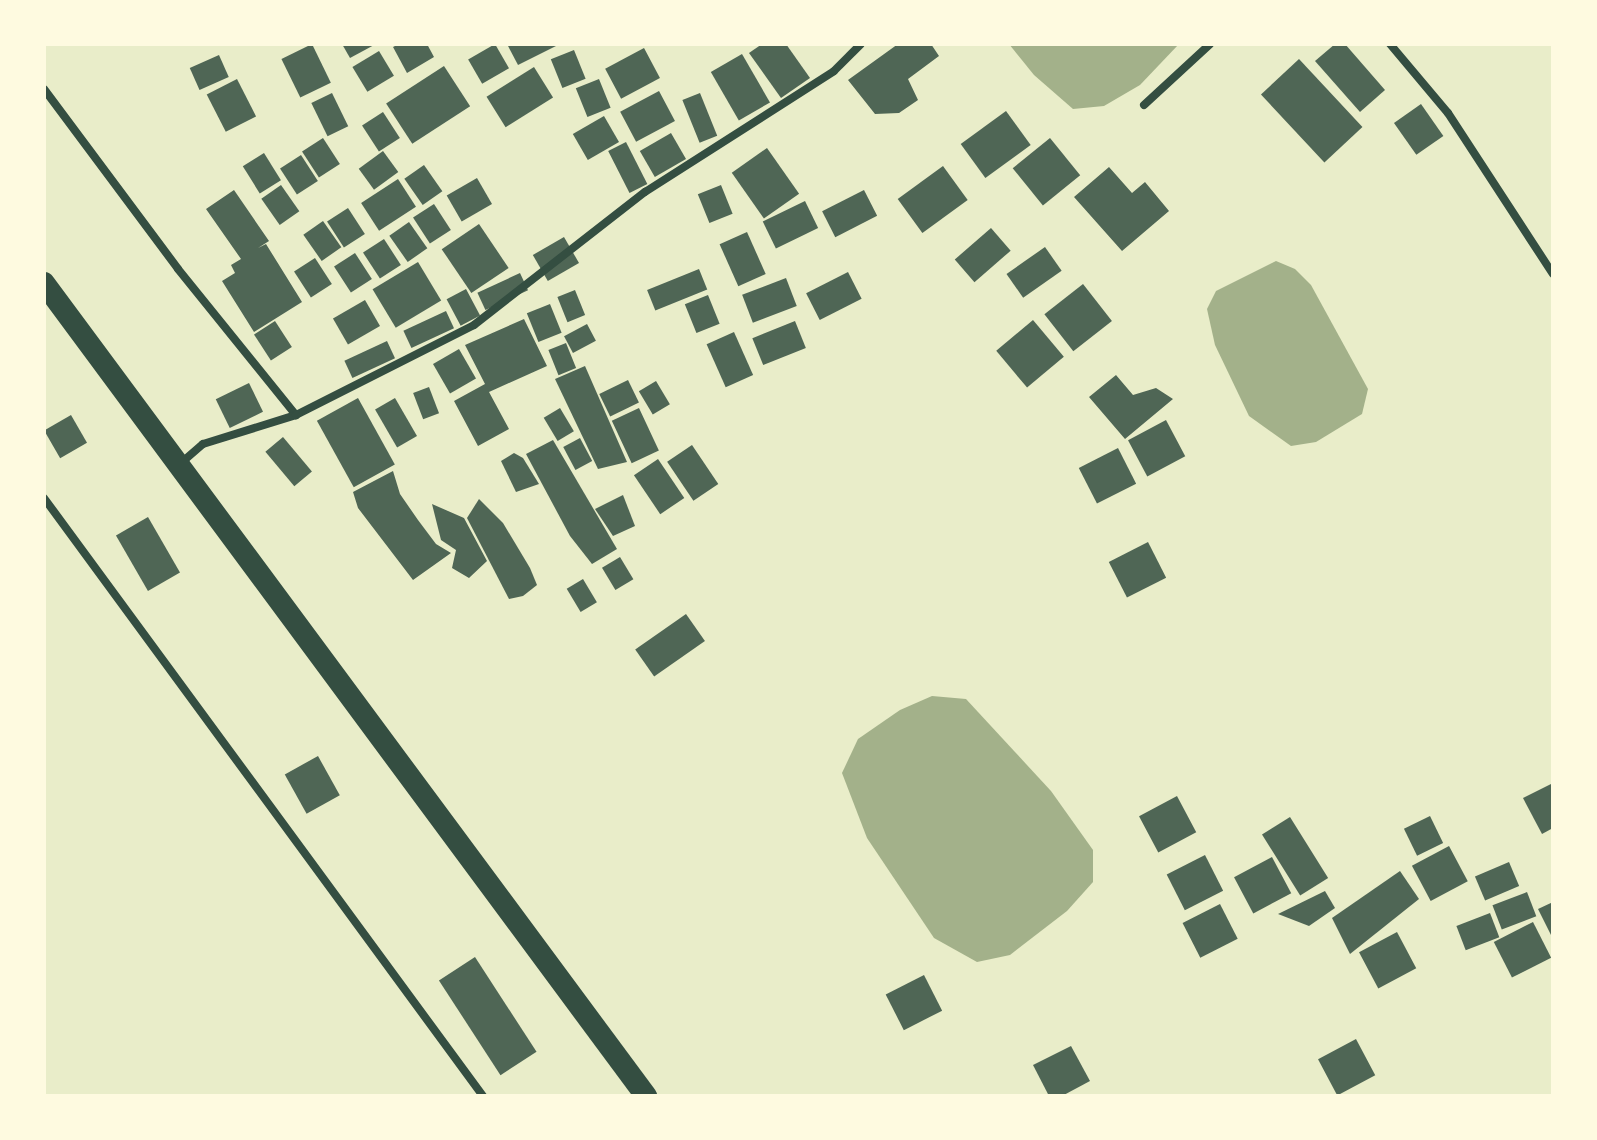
<!DOCTYPE html>
<style>
body{margin:0}
#map{position:relative;width:1597px;height:1140px;overflow:hidden;background:#e9edc9;font-family:"Asap Condensed",sans-serif}
div>[style]{position:absolute}
[style*='--x']{left:calc(var(--x)*1px);top:calc(var(--y)*1px);width:calc(var(--w)*1px);rotate:calc(var(--a)*1deg)}
.water>*{inset:0;background:#a3b18a}
.building>*{inset:0;background:#4f6655;transform-origin:0 0}
.minor>*{height:8px;margin:-4px;padding:0 4px;transform-origin:4px;border-radius:4px;background:#344e41}
.trunk>*{height:22px;margin:-11px;padding:0 11px;transform-origin:11px;border-radius:11px;background:#344e41}
span{translate:-50% -50%;white-space:nowrap;text-align:center;line-height:1.15;-webkit-text-stroke:6px #fefae0;paint-order:stroke}
.frame{position:absolute;inset:0;border:46px solid #fefae0;pointer-events:none}
</style>
<div id="map">
<div class="water">
<i style="clip-path:polygon(1009px 44px,1179px 44px,1140px 85px,1104px 106px,1073px 109px,1034px 75px)"></i>
<i style="clip-path:polygon(1276px 261px,1295px 269px,1311px 285px,1368px 389px,1362px 414px,1316px 442px,1291px 446px,1249px 416px,1215px 345px,1207px 309px,1216px 291px)"></i>
<i style="clip-path:polygon(932px 696px,966px 699px,1051px 791px,1093px 850px,1093px 882px,1067px 911px,1010px 955px,977px 962px,934px 938px,867px 838px,842px 773px,858px 739px,900px 710px)"></i>
</div>
<div class="building">
<i style="left:312px;top:44px;width:43px;height:34px;rotate:64deg"></i>
<i style="clip-path:polygon(342px 44px,376px 44px,350px 58px)"></i>
<i style="clip-path:polygon(399px 44px,427px 44px,434px 57px,407px 73px,393px 47px)"></i>
<i style="left:495px;top:44px;width:28px;height:31px;rotate:60deg"></i>
<i style="clip-path:polygon(507px 44px,560px 44px,518px 65px)"></i>
<i style="clip-path:polygon(762px 44px,786px 44px,810px 78px,781px 98px,749px 53px)"></i>
<i style="clip-path:polygon(898px 44px,931px 44px,939px 56px,908px 79px,918px 100px,899px 113px,875px 114px,848px 80px)"></i>
<i style="clip-path:polygon(1335px 44px,1345px 44px,1385px 90px,1360px 112px,1315px 61px)"></i>
<i style="left:644px;top:48px;width:34px;height:44px;rotate:62deg"></i>
<i style="left:574px;top:50px;width:31px;height:25px;rotate:68deg"></i>
<i style="left:379px;top:51px;width:29px;height:31px;rotate:59deg"></i>
<i style="left:742px;top:54px;width:56px;height:36px;rotate:60deg"></i>
<i style="left:219px;top:55px;width:24px;height:32px;rotate:66deg"></i>
<i style="left:1299px;top:59px;width:93px;height:52px;rotate:47deg"></i>
<i style="left:444px;top:66px;width:48px;height:69px;rotate:57deg"></i>
<i style="left:534px;top:67px;width:36px;height:56px;rotate:58deg"></i>
<i style="left:237px;top:79px;width:42px;height:34px;rotate:63deg"></i>
<i style="left:599px;top:79px;width:31px;height:25px;rotate:68deg"></i>
<i style="left:659px;top:91px;width:34px;height:44px;rotate:62deg"></i>
<i style="left:332px;top:93px;width:37px;height:23px;rotate:64deg"></i>
<i style="left:700px;top:93px;width:46px;height:19px;rotate:68deg"></i>
<i style="left:1421px;top:104px;width:39px;height:33px;rotate:55deg"></i>
<i style="left:1006px;top:111px;width:42px;height:56px;rotate:54deg"></i>
<i style="left:383px;top:112px;width:31px;height:25px;rotate:57deg"></i>
<i style="left:604px;top:116px;width:30px;height:36px;rotate:60deg"></i>
<i style="left:671px;top:133px;width:30px;height:36px;rotate:60deg"></i>
<i style="left:323px;top:138px;width:31px;height:25px;rotate:57deg"></i>
<i style="left:1050px;top:138px;width:48px;height:48px;rotate:51deg"></i>
<i style="left:626px;top:142px;width:47px;height:20px;rotate:63deg"></i>
<i style="left:767px;top:148px;width:56px;height:43px;rotate:55deg"></i>
<i style="left:383px;top:151px;width:26px;height:30px;rotate:54deg"></i>
<i style="left:264px;top:153px;width:32px;height:25px;rotate:58deg"></i>
<i style="left:301px;top:155px;width:31px;height:25px;rotate:57deg"></i>
<i style="left:424px;top:165px;width:32px;height:24px;rotate:55deg"></i>
<i style="left:943px;top:166px;width:42px;height:56px;rotate:54deg"></i>
<i style="clip-path:polygon(1109px 167px,1132px 193px,1145px 182px,1169px 211px,1122px 251px,1074px 197px)"></i>
<i style="left:477px;top:178px;width:30px;height:35px;rotate:60deg"></i>
<i style="left:398px;top:179px;width:33px;height:44px;rotate:57deg"></i>
<i style="left:281px;top:185px;width:32px;height:24px;rotate:55deg"></i>
<i style="left:721px;top:185px;width:31px;height:25px;rotate:68deg"></i>
<i style="clip-path:polygon(234px 190px,269px 241px,258px 248px,266px 244px,302px 302px,254px 332px,222px 281px,235px 273px,231px 265px,241px 259px,206px 209px)"></i>
<i style="left:864px;top:190px;width:29px;height:47px;rotate:63deg"></i>
<i style="left:805px;top:201px;width:30px;height:47px;rotate:64deg"></i>
<i style="left:434px;top:204px;width:31px;height:25px;rotate:57deg"></i>
<i style="left:348px;top:208px;width:31px;height:25px;rotate:57deg"></i>
<i style="left:323px;top:221px;width:32px;height:24px;rotate:55deg"></i>
<i style="left:409px;top:222px;width:32px;height:24px;rotate:55deg"></i>
<i style="left:479px;top:224px;width:53px;height:45px;rotate:56deg"></i>
<i style="left:991px;top:228px;width:30px;height:48px;rotate:49deg"></i>
<i style="left:747px;top:232px;width:46px;height:30px;rotate:66deg"></i>
<i style="left:564px;top:237px;width:30px;height:36px;rotate:60deg"></i>
<i style="left:384px;top:239px;width:31px;height:25px;rotate:57deg"></i>
<i style="left:1045px;top:247px;width:29px;height:47px;rotate:55deg"></i>
<i style="left:355px;top:253px;width:31px;height:25px;rotate:57deg"></i>
<i style="left:315px;top:258px;width:31px;height:25px;rotate:57deg"></i>
<i style="left:418px;top:262px;width:45px;height:53px;rotate:59deg"></i>
<i style="left:699px;top:269px;width:22px;height:56px;rotate:68deg"></i>
<i style="left:848px;top:272px;width:30px;height:47px;rotate:63deg"></i>
<i style="left:520px;top:273px;width:19px;height:47px;rotate:65deg"></i>
<i style="left:786px;top:278px;width:30px;height:47px;rotate:69deg"></i>
<i style="left:1083px;top:284px;width:47px;height:49px;rotate:52deg"></i>
<i style="left:466px;top:289px;width:30px;height:22px;rotate:62deg"></i>
<i style="left:575px;top:290px;width:27px;height:19px;rotate:68deg"></i>
<i style="left:708px;top:295px;width:31px;height:25px;rotate:68deg"></i>
<i style="left:365px;top:300px;width:30px;height:37px;rotate:60deg"></i>
<i style="left:550px;top:304px;width:31px;height:25px;rotate:68deg"></i>
<i style="left:446px;top:311px;width:19px;height:47px;rotate:65deg"></i>
<i style="clip-path:polygon(524px 319px,547px 366px,489px 392px,509px 429px,478px 446px,454px 401px,485px 384px,465px 345px)"></i>
<i style="left:1033px;top:320px;width:48px;height:48px;rotate:50deg"></i>
<i style="left:275px;top:321px;width:31px;height:25px;rotate:57deg"></i>
<i style="left:795px;top:321px;width:29px;height:46px;rotate:68deg"></i>
<i style="left:587px;top:324px;width:19px;height:26px;rotate:62deg"></i>
<i style="left:734px;top:332px;width:47px;height:30px;rotate:66deg"></i>
<i style="left:387px;top:341px;width:19px;height:47px;rotate:65deg"></i>
<i style="left:566px;top:343px;width:27px;height:19px;rotate:68deg"></i>
<i style="left:459px;top:349px;width:34px;height:30px;rotate:60deg"></i>
<i style="clip-path:polygon(585px 366px,627px 462px,598px 469px,555px 379px)"></i>
<i style="clip-path:polygon(1116px 375px,1133px 395px,1156px 388px,1173px 399px,1125px 439px,1089px 397px)"></i>
<i style="left:628px;top:380px;width:25px;height:32px;rotate:64deg"></i>
<i style="left:656px;top:381px;width:27px;height:20px;rotate:59deg"></i>
<i style="left:249px;top:383px;width:32px;height:37px;rotate:64deg"></i>
<i style="left:429px;top:387px;width:28px;height:17px;rotate:69deg"></i>
<i style="left:358px;top:398px;width:76px;height:47px;rotate:61deg"></i>
<i style="left:395px;top:398px;width:44px;height:23px;rotate:60deg"></i>
<i style="left:560px;top:408px;width:27px;height:19px;rotate:59deg"></i>
<i style="left:639px;top:408px;width:47px;height:30px;rotate:65deg"></i>
<i style="left:71px;top:415px;width:32px;height:31px;rotate:60deg"></i>
<i style="left:1166px;top:420px;width:41px;height:43px;rotate:62deg"></i>
<i style="left:283px;top:437px;width:45px;height:23px;rotate:50deg"></i>
<i style="left:580px;top:438px;width:26px;height:19px;rotate:62deg"></i>
<i style="clip-path:polygon(553px 440px,617px 549px,592px 564px,570px 536px,526px 454px)"></i>
<i style="left:692px;top:445px;width:47px;height:30px;rotate:56deg"></i>
<i style="left:1118px;top:448px;width:40px;height:44px;rotate:63deg"></i>
<i style="clip-path:polygon(514px 453px,523px 458px,539px 484px,516px 492px,501px 461px)"></i>
<i style="left:658px;top:459px;width:47px;height:29px;rotate:56deg"></i>
<i style="clip-path:polygon(393px 471px,400px 494px,418px 520px,436px 544px,451px 553px,413px 580px,358px 508px,353px 492px)"></i>
<i style="clip-path:polygon(623px 495px,635px 526px,613px 536px,595px 509px)"></i>
<i style="clip-path:polygon(479px 499px,503px 523px,530px 568px,537px 585px,523px 596px,509px 599px,467px 518px)"></i>
<i style="clip-path:polygon(432px 504px,464px 518px,487px 561px,469px 578px,452px 568px,456px 550px,441px 540px)"></i>
<i style="left:148px;top:517px;width:64px;height:37px;rotate:60deg"></i>
<i style="left:1148px;top:542px;width:40px;height:44px;rotate:63deg"></i>
<i style="left:620px;top:557px;width:26px;height:21px;rotate:59deg"></i>
<i style="left:583px;top:579px;width:27px;height:19px;rotate:59deg"></i>
<i style="left:686px;top:614px;width:33px;height:62px;rotate:55deg"></i>
<i style="left:318px;top:756px;width:45px;height:38px;rotate:61deg"></i>
<i style="clip-path:polygon(1553px 783px,1553px 828px,1542px 834px,1523px 798px)"></i>
<i style="left:1177px;top:796px;width:41px;height:43px;rotate:62deg"></i>
<i style="left:1430px;top:816px;width:30px;height:29px;rotate:64deg"></i>
<i style="left:1290px;top:817px;width:72px;height:33px;rotate:58deg"></i>
<i style="left:1449px;top:846px;width:40px;height:42px;rotate:62deg"></i>
<i style="left:1205px;top:855px;width:40px;height:43px;rotate:63deg"></i>
<i style="left:1272px;top:857px;width:41px;height:43px;rotate:62deg"></i>
<i style="left:1509px;top:862px;width:26px;height:37px;rotate:67deg"></i>
<i style="clip-path:polygon(1400px 871px,1419px 899px,1350px 954px,1332px 918px)"></i>
<i style="clip-path:polygon(1325px 891px,1335px 908px,1309px 926px,1278px 914px)"></i>
<i style="left:1527px;top:892px;width:26px;height:37px;rotate:69deg"></i>
<i style="clip-path:polygon(1553px 902px,1553px 939px,1538px 909px)"></i>
<i style="left:1220px;top:904px;width:39px;height:42px;rotate:63deg"></i>
<i style="left:1490px;top:913px;width:26px;height:36px;rotate:69deg"></i>
<i style="left:1533px;top:922px;width:40px;height:44px;rotate:63deg"></i>
<i style="left:1397px;top:932px;width:41px;height:43px;rotate:62deg"></i>
<i style="left:475px;top:957px;width:113px;height:43px;rotate:57deg"></i>
<i style="left:924px;top:975px;width:40px;height:43px;rotate:63deg"></i>
<i style="left:1356px;top:1039px;width:41px;height:43px;rotate:62deg"></i>
<i style="clip-path:polygon(1071px 1046px,1090px 1081px,1062px 1096px,1049px 1096px,1033px 1065px)"></i>
</div>
<div class="minor">
<i style="--x:1390;--y:44;--w:90;--a:50"></i>
<i style="--x:1448;--y:113;--w:192;--a:56.9"></i>
<i style="--x:44;--y:89;--w:224;--a:53.3"></i>
<i style="--x:178;--y:269;--w:188;--a:51.1"></i>
<i style="--x:1144;--y:105;--w:90;--a:-42.7"></i>
<i style="--x:181;--y:463;--w:29;--a:-41"></i>
<i style="--x:203;--y:444;--w:97;--a:-17.3"></i>
<i style="--x:296;--y:415;--w:199;--a:-26.8"></i>
<i style="--x:474;--y:325;--w:217;--a:-37.9"></i>
<i style="--x:645;--y:192;--w:224;--a:-32.6"></i>
<i style="--x:834;--y:71;--w:38;--a:-45"></i>
<i style="--x:44;--y:498;--w:742;--a:53.72"></i>
</div>
<div class="trunk">
<i style="--x:44;--y:283;--w:1012;--a:53.48"></i>
</div>
<div class="frame"></div>
</div>
